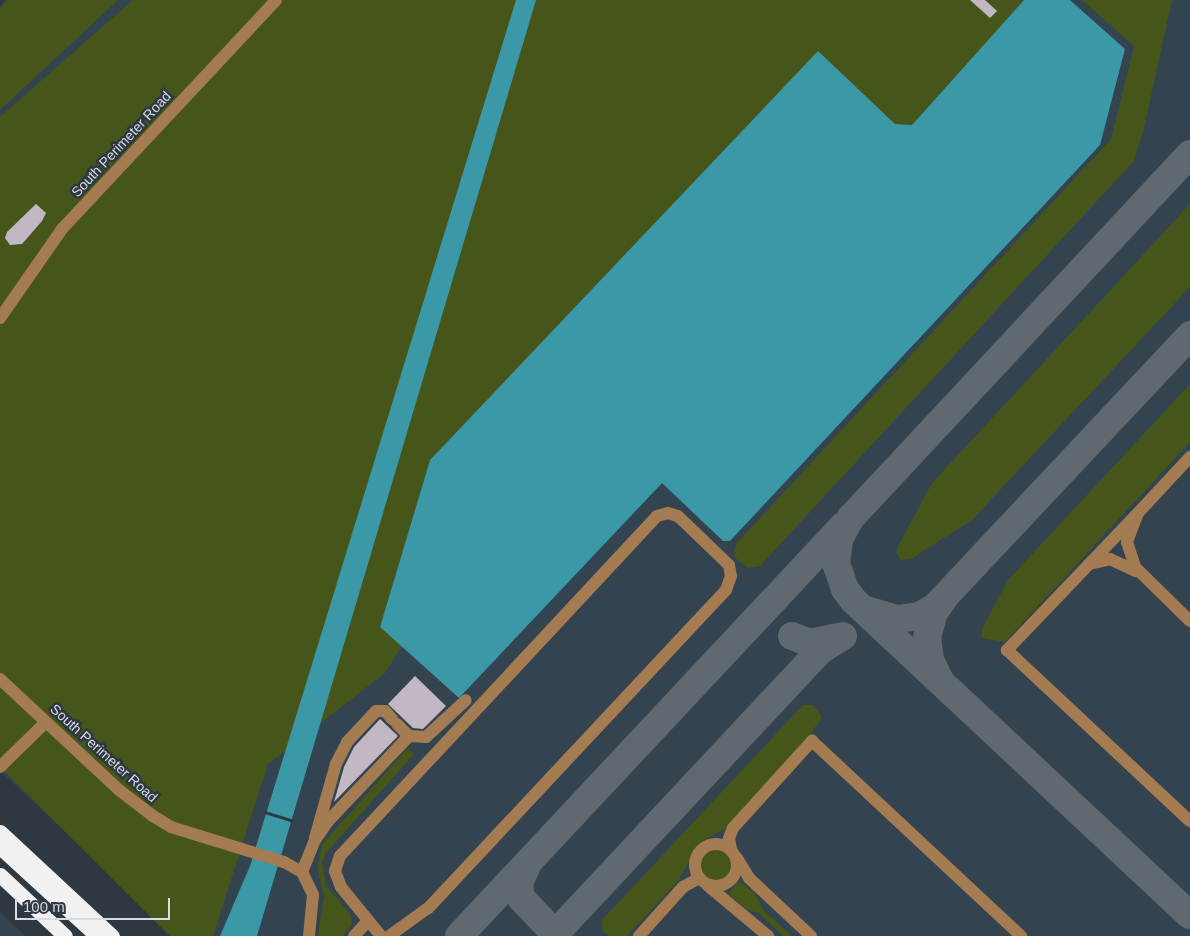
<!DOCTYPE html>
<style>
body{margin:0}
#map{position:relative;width:1190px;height:936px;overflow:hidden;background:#2e3840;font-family:Helvetica,sans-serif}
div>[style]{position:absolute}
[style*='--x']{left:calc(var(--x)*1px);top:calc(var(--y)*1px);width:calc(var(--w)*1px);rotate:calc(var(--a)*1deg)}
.built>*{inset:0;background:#33434f}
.green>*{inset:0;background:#46561b}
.round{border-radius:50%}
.water>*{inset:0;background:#3a98a7}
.pier>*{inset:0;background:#2e3840;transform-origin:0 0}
.taxiway>*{height:28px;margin:-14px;padding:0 14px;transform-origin:14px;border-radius:14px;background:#606970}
.building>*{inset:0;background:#c2b8c4}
.minor>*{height:12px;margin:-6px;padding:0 6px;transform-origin:6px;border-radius:6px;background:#a57c51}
.minor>.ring{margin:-6px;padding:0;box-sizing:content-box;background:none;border:12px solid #a57c51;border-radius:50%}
.highway>*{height:15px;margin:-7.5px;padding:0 7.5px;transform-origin:7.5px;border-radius:7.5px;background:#f1f1f1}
span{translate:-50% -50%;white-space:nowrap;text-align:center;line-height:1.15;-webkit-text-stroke:5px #2e3840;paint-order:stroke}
.street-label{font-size:14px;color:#d6dce1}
.scale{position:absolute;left:15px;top:898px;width:155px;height:22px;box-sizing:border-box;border:2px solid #d6dce1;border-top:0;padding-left:6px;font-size:15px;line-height:18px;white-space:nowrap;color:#d6dce1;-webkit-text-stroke:4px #2e3840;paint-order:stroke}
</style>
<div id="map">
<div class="built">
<i style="clip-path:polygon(6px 0,1190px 0,1190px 936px,177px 936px,0 771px,0 6px)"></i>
<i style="clip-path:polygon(0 912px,25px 936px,0 936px)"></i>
</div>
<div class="green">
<i style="clip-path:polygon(7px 0,118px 0,0 110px,0 8px)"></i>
<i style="clip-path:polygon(133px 0,1024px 0,912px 125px,895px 124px,818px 52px,430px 460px,380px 627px,402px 646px,385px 673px,268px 764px,213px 936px,170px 936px,0 767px,0 117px)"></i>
<i style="clip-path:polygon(1082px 0,1172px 0,1143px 133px,1133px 162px,760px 566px,748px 568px,734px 557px,736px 544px,1111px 139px,1134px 46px)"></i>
<i style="clip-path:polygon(1190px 204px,1190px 287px,972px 520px,911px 559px,901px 560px,896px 553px,898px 546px,932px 483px)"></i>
<i style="clip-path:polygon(1190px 384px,1190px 442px,1005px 642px,982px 638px,982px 629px,1008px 580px)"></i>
<i style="clip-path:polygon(803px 705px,813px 705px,821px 715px,821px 720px,811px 732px,814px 736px,729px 827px,700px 842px,679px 880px,627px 936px,609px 936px,603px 931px,602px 920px)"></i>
<i style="clip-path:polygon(408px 748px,414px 754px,326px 853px,322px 863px,326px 885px,350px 914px,352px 923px,344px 936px,318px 936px,324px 896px,317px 867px,323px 843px)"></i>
<i class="round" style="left:700px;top:849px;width:32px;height:32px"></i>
<i style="clip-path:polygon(739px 881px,755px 893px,763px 910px,792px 936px,783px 936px,759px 913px,748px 910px,728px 894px)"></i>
</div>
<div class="water">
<i style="clip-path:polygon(516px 0,536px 0,257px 936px,220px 936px,250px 866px)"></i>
<i style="clip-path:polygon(1024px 0,1070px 0,1125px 49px,1100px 145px,730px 541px,723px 541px,662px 483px,459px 698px,380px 627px,430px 460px,818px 51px,895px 124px,912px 125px)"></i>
</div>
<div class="pier">
<i style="left:265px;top:811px;width:30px;height:3px;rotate:17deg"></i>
</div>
<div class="taxiway">
<i style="--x:1190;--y:154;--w:497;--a:133"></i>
<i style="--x:851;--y:517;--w:26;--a:118"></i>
<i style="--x:839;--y:540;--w:23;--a:97"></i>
<i style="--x:836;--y:563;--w:28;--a:71"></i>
<i style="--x:845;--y:589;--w:14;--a:54"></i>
<i style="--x:853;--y:600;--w:461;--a:43.1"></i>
<i style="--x:866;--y:610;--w:33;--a:16"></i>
<i style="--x:898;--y:619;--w:21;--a:-8"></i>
<i style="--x:919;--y:616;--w:18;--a:-29"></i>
<i style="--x:935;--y:607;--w:373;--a:-46.8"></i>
<i style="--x:792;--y:636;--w:19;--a:21"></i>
<i style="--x:810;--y:643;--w:30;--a:-12"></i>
<i style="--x:939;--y:678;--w:20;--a:-117"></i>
<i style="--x:930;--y:660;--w:23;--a:-97"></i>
<i style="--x:927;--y:637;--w:26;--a:-74"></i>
<i style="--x:934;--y:612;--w:14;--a:-54"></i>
<i style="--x:528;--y:863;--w:22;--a:114"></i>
<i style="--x:519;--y:883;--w:15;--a:82"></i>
<i style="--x:521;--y:898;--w:52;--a:46.5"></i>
<i style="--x:459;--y:936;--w:562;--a:-46.88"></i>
<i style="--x:553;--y:936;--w:392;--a:-46.9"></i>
<i style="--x:821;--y:650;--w:26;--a:-32"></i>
</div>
<div class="building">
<i style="clip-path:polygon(970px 0,985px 0,997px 11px,990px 18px)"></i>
<i style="clip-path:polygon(36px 204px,46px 213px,42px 221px,22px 244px,10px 245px,5px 238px,7px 232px)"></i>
<i style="clip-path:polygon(415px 676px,446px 706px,423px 729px,413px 728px,388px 704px)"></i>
<i style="clip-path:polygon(380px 719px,398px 736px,334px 802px,344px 767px,354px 747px)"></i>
</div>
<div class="minor">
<i style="--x:0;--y:318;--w:108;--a:-55.1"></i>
<i style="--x:62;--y:229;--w:313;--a:-46.9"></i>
<i style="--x:1190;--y:457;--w:76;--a:132.9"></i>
<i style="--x:1138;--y:513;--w:31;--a:111"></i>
<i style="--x:1127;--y:542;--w:26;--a:72"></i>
<i style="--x:1135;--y:567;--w:77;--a:44.5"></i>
<i style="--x:1138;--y:513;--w:190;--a:133.7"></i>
<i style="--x:1007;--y:650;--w:250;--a:43.1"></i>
<i style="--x:1089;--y:564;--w:22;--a:-13"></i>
<i style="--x:1110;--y:559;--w:29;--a:25"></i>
<i style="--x:0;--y:679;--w:163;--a:43"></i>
<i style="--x:119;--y:790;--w:43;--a:37.4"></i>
<i style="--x:153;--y:816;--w:21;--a:31"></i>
<i style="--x:171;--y:827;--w:118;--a:17.2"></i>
<i style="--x:284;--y:862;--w:21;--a:29"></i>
<i style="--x:302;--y:872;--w:25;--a:64"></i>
<i style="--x:313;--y:895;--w:41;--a:95.6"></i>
<i style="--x:397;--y:724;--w:17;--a:45"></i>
<i style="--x:409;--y:736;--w:17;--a:3"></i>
<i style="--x:426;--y:737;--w:54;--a:-42.8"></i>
<i style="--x:0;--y:767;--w:64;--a:-44.4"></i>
<i style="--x:315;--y:838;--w:77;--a:-74.2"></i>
<i style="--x:336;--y:764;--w:25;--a:-63"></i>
<i style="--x:347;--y:742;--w:42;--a:-46.9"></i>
<i style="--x:376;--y:711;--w:9;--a:0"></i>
<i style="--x:385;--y:711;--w:11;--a:49"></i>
<i class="ring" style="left:695px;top:844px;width:30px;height:30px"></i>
<i style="--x:731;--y:849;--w:11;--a:-100"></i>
<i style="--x:729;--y:838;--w:11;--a:-68"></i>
<i style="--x:733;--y:828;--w:118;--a:-47.8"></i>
<i style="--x:812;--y:741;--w:286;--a:43"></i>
<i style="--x:737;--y:858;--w:23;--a:59"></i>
<i style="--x:749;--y:878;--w:85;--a:43.1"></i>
<i style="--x:302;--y:872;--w:35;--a:-68"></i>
<i style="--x:315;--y:840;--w:24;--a:-55"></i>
<i style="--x:329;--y:820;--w:116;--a:-46.4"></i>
<i style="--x:707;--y:885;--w:80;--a:39.9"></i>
<i style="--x:354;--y:936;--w:21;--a:-47"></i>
<i style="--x:381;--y:936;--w:63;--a:-129.2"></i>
<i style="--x:341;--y:887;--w:17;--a:-111"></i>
<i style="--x:335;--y:871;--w:16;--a:-72"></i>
<i style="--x:340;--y:856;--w:465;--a:-47"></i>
<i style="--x:657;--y:516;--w:11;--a:-15"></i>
<i style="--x:668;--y:513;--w:10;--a:17"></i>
<i style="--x:678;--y:516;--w:71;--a:43.9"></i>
<i style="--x:729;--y:565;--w:11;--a:80"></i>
<i style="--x:731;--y:576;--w:15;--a:110"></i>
<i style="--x:726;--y:590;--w:436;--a:133.1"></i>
<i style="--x:428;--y:908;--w:48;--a:144.3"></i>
<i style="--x:639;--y:936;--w:66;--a:-48.1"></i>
<i style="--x:683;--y:887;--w:18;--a:-29"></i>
</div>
<div class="highway">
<i style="--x:0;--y:832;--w:153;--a:42.9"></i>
<i style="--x:0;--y:847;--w:132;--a:42.5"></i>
<i style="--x:0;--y:875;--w:89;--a:43.2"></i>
</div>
<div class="street-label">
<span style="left:121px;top:144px;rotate:-47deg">South Perimeter Road</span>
<span style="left:104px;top:753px;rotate:42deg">South Perimeter Road</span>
</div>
<div class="scale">100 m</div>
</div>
